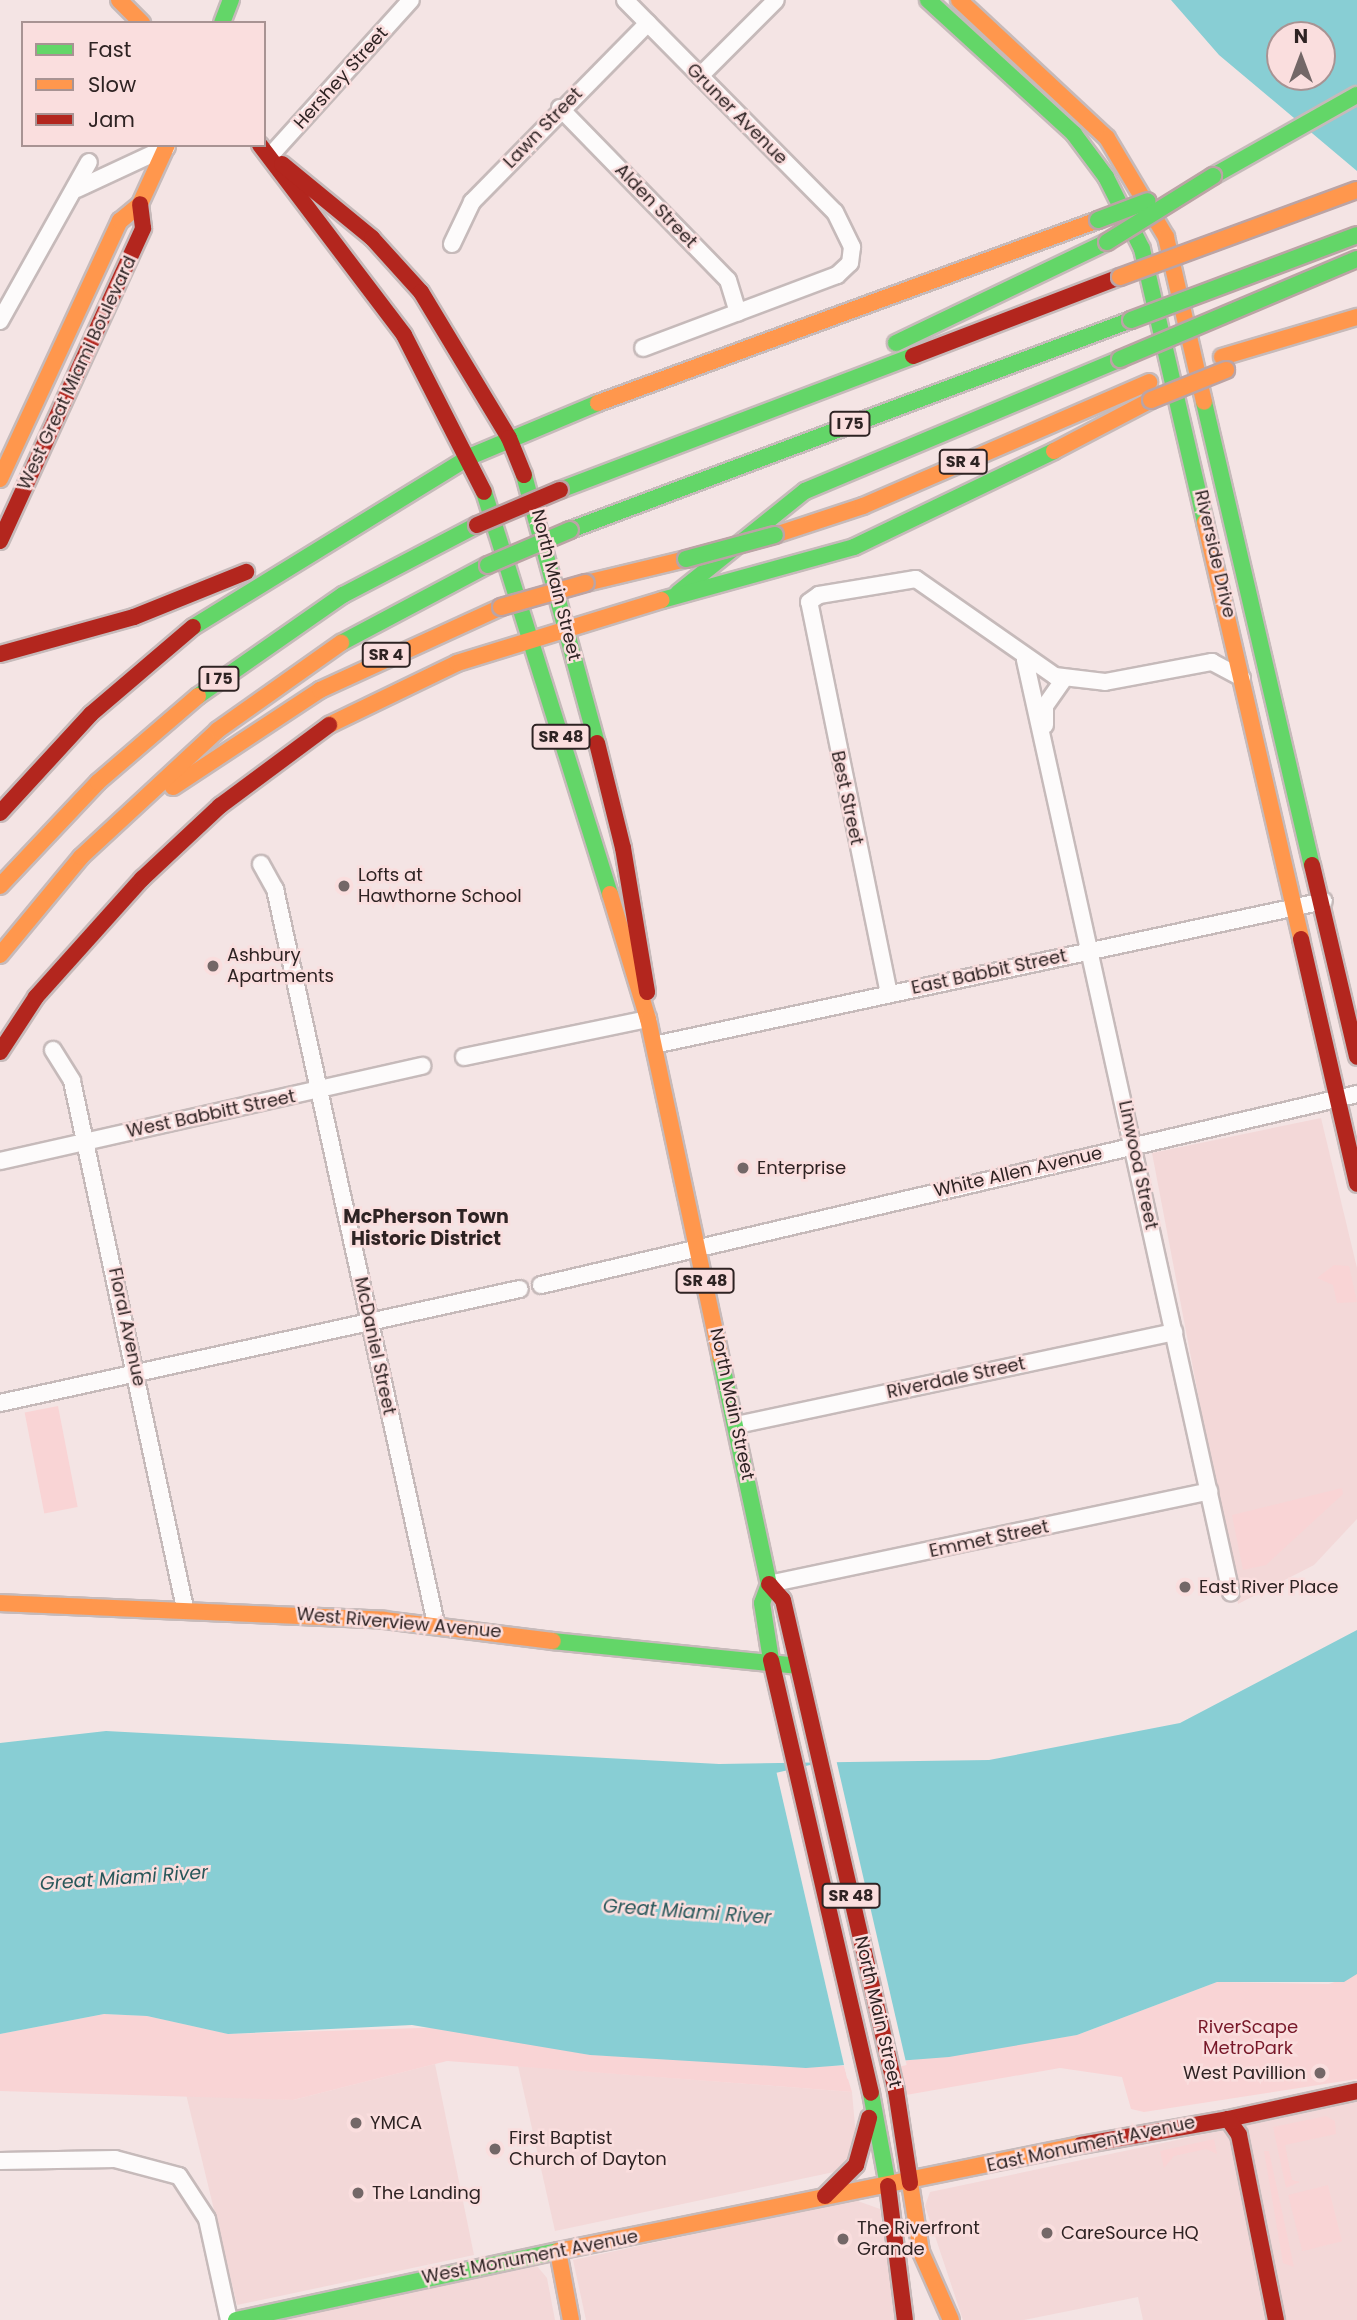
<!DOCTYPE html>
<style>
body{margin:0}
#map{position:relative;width:1357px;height:2320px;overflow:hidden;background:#f4e4e4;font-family:Poppins,sans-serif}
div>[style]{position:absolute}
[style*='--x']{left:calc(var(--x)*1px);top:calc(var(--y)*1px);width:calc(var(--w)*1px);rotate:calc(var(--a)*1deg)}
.built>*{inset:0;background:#f3d8d8}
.green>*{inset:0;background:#f9d4d5;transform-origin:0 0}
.water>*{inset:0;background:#88ced4}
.pier>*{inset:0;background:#f4e4e4;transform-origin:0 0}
.roads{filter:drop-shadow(2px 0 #c6baba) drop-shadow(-2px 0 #c6baba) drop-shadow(0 2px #c6baba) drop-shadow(0 -2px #c6baba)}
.street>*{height:16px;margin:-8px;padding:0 8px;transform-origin:8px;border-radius:8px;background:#fdfbfb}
.fast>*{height:16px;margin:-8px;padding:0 8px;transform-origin:8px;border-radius:8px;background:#63d668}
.slow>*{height:16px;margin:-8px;padding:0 8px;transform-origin:8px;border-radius:8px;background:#ff974d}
.jam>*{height:16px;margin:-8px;padding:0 8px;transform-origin:8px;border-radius:8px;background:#b3261e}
.bridges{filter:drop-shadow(2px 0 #bba4a5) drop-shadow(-2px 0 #bba4a5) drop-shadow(0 2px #bba4a5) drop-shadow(0 -2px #bba4a5)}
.fast-bridge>*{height:16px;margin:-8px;padding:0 8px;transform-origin:8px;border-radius:8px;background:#63d668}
.slow-bridge>*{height:16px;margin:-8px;padding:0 8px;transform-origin:8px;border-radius:8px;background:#ff974d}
.jam-bridge>*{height:16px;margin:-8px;padding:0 8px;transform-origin:8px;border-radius:8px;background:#b3261e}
.dots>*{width:19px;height:19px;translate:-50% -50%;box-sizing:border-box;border:4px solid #fadede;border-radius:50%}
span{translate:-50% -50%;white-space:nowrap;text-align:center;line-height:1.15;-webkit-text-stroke:5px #fadede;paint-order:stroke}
.shield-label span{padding:2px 5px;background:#fadede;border:2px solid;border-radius:5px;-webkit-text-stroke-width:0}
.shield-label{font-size:16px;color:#2e2323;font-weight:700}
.street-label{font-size:18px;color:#2e2323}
.poi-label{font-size:18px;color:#2e2323}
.left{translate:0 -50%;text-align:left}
.right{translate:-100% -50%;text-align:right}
.park-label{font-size:18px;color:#781829}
.neighbourhood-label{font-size:19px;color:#2e2323;font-weight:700}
.water-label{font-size:19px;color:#28575a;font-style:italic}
.legend{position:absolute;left:21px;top:21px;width:245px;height:126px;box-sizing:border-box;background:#fadede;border:2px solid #a89393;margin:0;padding:9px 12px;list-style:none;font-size:21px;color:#2e2323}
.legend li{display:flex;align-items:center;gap:14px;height:35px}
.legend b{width:35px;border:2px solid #a89393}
.north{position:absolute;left:1266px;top:21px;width:70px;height:70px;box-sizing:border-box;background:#fadede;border:2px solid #a89393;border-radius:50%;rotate:0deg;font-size:19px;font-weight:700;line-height:28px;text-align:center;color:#2e2323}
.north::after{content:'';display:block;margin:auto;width:24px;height:32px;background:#736767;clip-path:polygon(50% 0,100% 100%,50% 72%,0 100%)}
</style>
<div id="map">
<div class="built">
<i style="clip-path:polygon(1321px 1118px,1357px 1268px,1357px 1519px,1314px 1565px,1238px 1604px,1152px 1153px)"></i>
<i style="clip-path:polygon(435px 2064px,474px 2255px,237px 2305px,186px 2094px,293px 2100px)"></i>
<i style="clip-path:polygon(518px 2066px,852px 2092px,857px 2148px,834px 2172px,555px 2231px)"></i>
<i style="clip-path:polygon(1357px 2102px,1357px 2320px,1143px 2320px,1138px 2297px,1024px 2320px,963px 2320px,925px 2206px,930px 2192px)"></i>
<i style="clip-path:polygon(855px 2200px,880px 2209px,896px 2320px,586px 2320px,573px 2260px)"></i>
<i style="clip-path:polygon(537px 2266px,547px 2278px,555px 2320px,281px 2320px)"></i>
</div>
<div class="green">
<i style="clip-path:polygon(1334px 1265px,1349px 1266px,1357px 1302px,1337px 1303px,1333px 1285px,1317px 1278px)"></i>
<i style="left:58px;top:1406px;width:103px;height:34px;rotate:79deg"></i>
<i style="clip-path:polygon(1342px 1488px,1343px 1494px,1266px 1565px,1243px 1570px,1232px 1515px)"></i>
<i style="clip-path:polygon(1357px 1974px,1357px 2079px,1144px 2112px,1131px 2109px,1122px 2077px,1060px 2068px,906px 2095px,897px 2062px,1077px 2035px,1217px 1982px,1329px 1984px)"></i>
<i style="clip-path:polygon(104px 2014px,147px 2016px,229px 2034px,452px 2027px,590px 2055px,844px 2066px,852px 2092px,447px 2061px,293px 2100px,0 2091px,0 2034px)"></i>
<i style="clip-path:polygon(1326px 2116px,1335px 2121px,1336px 2134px,1285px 2145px,1292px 2180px,1300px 2182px,1286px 2188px,1273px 2127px)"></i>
<i style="clip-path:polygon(1214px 2139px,1217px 2154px,1206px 2149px,1174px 2156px,1164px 2168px,1160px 2151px)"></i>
<i style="clip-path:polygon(1264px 2151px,1269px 2151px,1294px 2267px,1283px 2263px)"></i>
<i style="left:1328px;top:2185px;width:58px;height:41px;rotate:76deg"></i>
</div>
<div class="water">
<i style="clip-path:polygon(evenodd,1171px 0,1357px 0,1357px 171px,1219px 55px,1171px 0,1280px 35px,1322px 35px,1322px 77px,1280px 77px,1280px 35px)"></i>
<i style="clip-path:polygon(1357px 1630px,1357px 1974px,1344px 1982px,1217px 1982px,1077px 2035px,949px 2057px,806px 2068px,590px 2055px,412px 2025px,228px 2034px,147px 2016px,104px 2014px,0 2034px,0 1743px,106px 1731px,719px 1764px,989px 1760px,1180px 1723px)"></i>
</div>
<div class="pier">
<i style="left:836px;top:1759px;width:314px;height:61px;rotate:77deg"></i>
</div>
<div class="roads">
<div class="street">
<i style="--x:625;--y:0;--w:298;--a:45.3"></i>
<i style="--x:835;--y:212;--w:39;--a:64"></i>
<i style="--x:852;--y:247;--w:16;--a:97"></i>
<i style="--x:850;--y:263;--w:18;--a:137"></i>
<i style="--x:837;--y:275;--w:207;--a:159.4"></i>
<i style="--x:700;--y:76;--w:107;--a:-45"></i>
<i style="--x:560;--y:108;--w:240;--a:45.7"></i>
<i style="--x:728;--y:280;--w:34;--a:73"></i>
<i style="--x:270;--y:156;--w:210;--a:-47.9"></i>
<i style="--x:77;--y:189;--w:99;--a:-25"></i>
<i style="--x:452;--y:244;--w:47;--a:-64.5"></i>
<i style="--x:472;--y:202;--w:251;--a:-45.5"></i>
<i style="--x:0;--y:321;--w:182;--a:-60.8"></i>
<i style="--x:1025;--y:660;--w:955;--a:77.55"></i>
<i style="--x:1045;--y:725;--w:19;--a:-90"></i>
<i style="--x:1045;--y:706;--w:33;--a:-55"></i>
<i style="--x:261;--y:864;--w:29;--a:61"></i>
<i style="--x:275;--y:889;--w:752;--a:77.64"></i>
<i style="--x:889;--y:994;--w:400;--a:-101.5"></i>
<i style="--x:809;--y:602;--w:12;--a:-35"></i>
<i style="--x:819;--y:595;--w:98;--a:-9.4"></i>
<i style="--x:916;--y:579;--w:169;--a:34.9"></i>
<i style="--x:1055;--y:676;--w:50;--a:6.8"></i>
<i style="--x:1105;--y:682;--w:109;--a:-10.6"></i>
<i style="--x:1212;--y:662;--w:34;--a:28"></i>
<i style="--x:654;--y:1045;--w:685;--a:-12.13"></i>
<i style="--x:53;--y:1050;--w:36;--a:58"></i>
<i style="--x:72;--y:1081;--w:539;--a:77.9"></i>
<i style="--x:464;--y:1057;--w:188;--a:-11.7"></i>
<i style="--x:0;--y:1161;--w:433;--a:-12.7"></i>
<i style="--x:541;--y:1285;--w:838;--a:-13.17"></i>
<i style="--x:0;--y:1403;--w:532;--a:-12.37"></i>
<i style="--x:737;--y:1425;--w:447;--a:-12"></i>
<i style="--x:769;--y:1584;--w:450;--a:-11.9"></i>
<i style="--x:0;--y:2161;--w:115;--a:-1"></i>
<i style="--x:115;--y:2159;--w:66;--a:14.9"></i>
<i style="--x:179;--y:2176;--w:51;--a:56.9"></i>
<i style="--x:207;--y:2219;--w:103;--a:77.7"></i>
</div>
<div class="fast">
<i style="--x:928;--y:0;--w:198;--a:42.5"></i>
<i style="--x:1074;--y:134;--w:54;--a:53.3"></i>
<i style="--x:1106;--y:177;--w:80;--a:63.4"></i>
<i style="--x:1142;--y:249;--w:280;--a:77"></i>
<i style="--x:222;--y:23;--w:25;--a:-69"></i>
<i style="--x:1213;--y:176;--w:165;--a:-29.4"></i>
<i style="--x:896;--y:343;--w:234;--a:-25.6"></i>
<i style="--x:1204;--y:402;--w:475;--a:76.9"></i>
<i style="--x:524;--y:475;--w:278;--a:74.8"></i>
<i style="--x:560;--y:490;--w:378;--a:-20.8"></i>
<i style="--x:484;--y:492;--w:421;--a:72.6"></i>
<i style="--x:570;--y:530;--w:599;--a:-20.52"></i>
<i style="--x:678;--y:593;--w:163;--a:-38.8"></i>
<i style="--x:805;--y:491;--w:342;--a:-22.7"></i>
<i style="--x:662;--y:600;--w:199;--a:-15.4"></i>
<i style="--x:854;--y:547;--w:222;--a:-25.6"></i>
<i style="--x:193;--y:627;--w:324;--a:-31.6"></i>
<i style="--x:469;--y:457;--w:140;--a:-22.7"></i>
<i style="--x:341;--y:643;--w:166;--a:-28"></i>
<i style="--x:198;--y:696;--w:177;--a:-34.9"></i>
<i style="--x:343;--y:595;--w:151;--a:-27.6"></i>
<i style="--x:720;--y:1356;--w:233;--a:77.9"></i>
<i style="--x:769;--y:1584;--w:20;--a:110"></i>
<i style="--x:762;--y:1603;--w:58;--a:81"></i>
<i style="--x:553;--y:1641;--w:239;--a:5.8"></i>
<i style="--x:871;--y:2093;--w:95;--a:79.6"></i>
<i style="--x:236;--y:2320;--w:329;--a:-12.1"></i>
</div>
<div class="slow">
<i style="--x:119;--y:0;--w:33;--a:45"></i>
<i style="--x:959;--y:0;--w:202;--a:43"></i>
<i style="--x:1107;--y:138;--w:115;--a:59.2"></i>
<i style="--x:1166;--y:237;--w:169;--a:77"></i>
<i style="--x:1222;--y:357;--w:141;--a:-16.5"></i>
<i style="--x:598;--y:403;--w:532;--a:-20.1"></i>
<i style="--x:1054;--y:451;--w:110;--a:-27.7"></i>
<i style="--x:0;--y:479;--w:285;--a:-65.1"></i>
<i style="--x:120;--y:221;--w:26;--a:-40"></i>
<i style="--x:140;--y:204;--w:65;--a:-65.4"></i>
<i style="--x:1205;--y:522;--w:428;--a:77"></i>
<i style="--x:775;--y:535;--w:93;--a:-18.2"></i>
<i style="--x:863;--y:506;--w:312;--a:-23.4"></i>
<i style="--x:586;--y:583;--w:103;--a:-13.5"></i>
<i style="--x:329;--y:725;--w:142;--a:-25.8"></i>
<i style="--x:457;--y:663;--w:214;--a:-17.1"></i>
<i style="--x:173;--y:787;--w:176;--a:-33.4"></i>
<i style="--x:320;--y:690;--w:199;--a:-24.6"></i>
<i style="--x:0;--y:886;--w:143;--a:-46.7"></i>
<i style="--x:98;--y:782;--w:132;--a:-40.7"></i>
<i style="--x:610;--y:894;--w:131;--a:73.1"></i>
<i style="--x:648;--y:1019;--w:345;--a:77.9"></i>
<i style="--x:0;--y:955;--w:127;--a:-50.4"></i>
<i style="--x:81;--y:857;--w:187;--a:-42.8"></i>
<i style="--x:218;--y:730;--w:151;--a:-35.3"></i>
<i style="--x:0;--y:1603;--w:384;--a:2.5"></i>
<i style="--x:384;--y:1620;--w:170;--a:7.1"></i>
<i style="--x:910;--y:2183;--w:70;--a:80.9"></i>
<i style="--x:921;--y:2252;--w:74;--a:66.2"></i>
<i style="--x:571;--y:2320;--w:70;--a:-100.7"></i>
<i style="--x:558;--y:2251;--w:534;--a:-11.46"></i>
</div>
<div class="jam">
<i style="--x:260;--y:145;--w:238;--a:52.8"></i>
<i style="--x:404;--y:335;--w:176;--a:63"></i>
<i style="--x:282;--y:164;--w:117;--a:39.4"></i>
<i style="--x:372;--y:238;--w:73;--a:47.8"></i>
<i style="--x:421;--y:292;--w:170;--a:58.9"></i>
<i style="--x:509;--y:438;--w:40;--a:68"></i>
<i style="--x:913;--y:356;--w:222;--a:-20.9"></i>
<i style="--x:0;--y:541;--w:344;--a:-65.4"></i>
<i style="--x:143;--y:228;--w:24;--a:-97"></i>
<i style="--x:0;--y:654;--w:139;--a:-15.4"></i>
<i style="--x:134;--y:617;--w:121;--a:-21.9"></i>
<i style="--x:597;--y:743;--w:108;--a:76.1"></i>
<i style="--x:623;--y:848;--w:146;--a:80.5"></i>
<i style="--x:0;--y:813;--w:134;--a:-47.4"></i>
<i style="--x:91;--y:714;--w:134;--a:-40.5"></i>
<i style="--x:1312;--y:865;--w:197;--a:76.8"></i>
<i style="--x:1301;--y:939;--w:251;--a:77.1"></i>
<i style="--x:0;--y:1052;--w:66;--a:-56.8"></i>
<i style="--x:36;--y:997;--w:159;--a:-48.1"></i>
<i style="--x:142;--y:879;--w:107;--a:-43.1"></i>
<i style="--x:220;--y:806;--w:136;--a:-36.6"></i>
<i style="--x:769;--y:1584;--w:21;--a:49"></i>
<i style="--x:783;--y:1600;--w:504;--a:77.04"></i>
<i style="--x:896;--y:2091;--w:93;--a:81.3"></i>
<i style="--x:771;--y:1660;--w:444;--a:77"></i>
<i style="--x:1228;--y:2119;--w:132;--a:-12.2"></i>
<i style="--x:1081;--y:2145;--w:149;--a:-10"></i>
<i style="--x:1228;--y:2119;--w:19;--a:55"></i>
<i style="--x:1239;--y:2135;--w:189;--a:78.7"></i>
<i style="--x:888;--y:2186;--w:135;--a:82.8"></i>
<i style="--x:825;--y:2196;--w:44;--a:-45"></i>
<i style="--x:856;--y:2165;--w:49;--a:-74.5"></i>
</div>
</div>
<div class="bridges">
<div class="fast-bridge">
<i style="--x:1098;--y:220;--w:53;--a:-20.8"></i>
<i style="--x:1107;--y:242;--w:125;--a:-31.9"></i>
<i style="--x:1131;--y:320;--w:241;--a:-20.6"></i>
<i style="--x:1120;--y:359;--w:257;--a:-22.9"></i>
<i style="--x:686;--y:559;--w:92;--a:-15.1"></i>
<i style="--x:488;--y:565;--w:89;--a:-23.1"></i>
</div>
<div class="slow-bridge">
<i style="--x:1120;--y:277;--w:252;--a:-20.2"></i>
<i style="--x:1151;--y:400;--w:81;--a:-21.8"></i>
<i style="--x:501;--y:607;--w:88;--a:-15.8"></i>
</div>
<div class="jam-bridge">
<i style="--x:477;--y:525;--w:90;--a:-22.9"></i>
</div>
</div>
<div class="dots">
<i style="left:344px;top:886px;background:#736767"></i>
<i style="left:213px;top:966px;background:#736767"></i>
<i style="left:743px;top:1168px;background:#736767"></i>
<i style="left:1185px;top:1587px;background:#736767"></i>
<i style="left:1320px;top:2073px;background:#736767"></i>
<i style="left:356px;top:2123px;background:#736767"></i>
<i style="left:495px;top:2149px;background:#736767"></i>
<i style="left:358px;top:2193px;background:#736767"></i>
<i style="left:1047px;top:2233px;background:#736767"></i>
<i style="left:843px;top:2239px;background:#736767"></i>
</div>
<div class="shield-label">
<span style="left:850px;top:424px">I 75</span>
<span style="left:963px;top:462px">SR 4</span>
<span style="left:386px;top:655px">SR 4</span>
<span style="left:219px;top:679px">I 75</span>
<span style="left:561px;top:737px">SR 48</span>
<span style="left:705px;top:1281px">SR 48</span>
<span style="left:851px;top:1896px">SR 48</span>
</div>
<div class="street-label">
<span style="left:341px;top:78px;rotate:-48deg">Hershey Street</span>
<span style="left:737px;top:114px;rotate:45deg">Gruner Avenue</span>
<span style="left:543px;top:128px;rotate:-46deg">Lawn Street</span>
<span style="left:656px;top:206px;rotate:46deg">Alden Street</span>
<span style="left:77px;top:373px;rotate:-65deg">West Great Miami Boulevard</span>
<span style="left:1215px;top:554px;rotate:77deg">Riverside Drive</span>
<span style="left:556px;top:585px;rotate:76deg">North Main Street</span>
<span style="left:847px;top:798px;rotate:78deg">Best Street</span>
<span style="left:989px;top:972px;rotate:-12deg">East Babbit Street</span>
<span style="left:211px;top:1114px;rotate:-12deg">West Babbitt Street</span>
<span style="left:1138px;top:1165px;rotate:78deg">Linwood Street</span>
<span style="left:1018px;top:1172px;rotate:-13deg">White Allen Avenue</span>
<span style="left:127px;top:1327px;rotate:78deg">Floral Avenue</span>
<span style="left:375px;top:1346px;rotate:78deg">McDaniel Street</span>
<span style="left:956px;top:1378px;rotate:-12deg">Riverdale Street</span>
<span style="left:732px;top:1404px;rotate:78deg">North Main Street</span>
<span style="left:989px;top:1539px;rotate:-12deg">Emmet Street</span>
<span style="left:399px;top:1623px;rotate:5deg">West Riverview Avenue</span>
<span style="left:878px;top:2012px;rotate:77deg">North Main Street</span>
<span style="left:1091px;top:2144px;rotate:-12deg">East Monument Avenue</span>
<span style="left:530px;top:2257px;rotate:-11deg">West Monument Avenue</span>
</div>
<div class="poi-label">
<span class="left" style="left:358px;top:886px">Lofts at<br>Hawthorne School</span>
<span class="left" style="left:227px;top:966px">Ashbury<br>Apartments</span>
<span class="left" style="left:757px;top:1168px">Enterprise</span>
<span class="left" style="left:1199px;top:1587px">East River Place</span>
<span class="right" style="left:1306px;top:2073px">West Pavillion</span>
<span class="left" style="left:370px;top:2123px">YMCA</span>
<span class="left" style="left:509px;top:2149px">First Baptist<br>Church of Dayton</span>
<span class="left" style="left:372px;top:2193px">The Landing</span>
<span class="left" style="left:857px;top:2239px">The Riverfront<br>Grande</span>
<span class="left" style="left:1061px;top:2233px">CareSource HQ</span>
</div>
<div class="park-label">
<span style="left:1248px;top:2038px">RiverScape<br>MetroPark</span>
</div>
<div class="neighbourhood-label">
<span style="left:426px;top:1228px">McPherson Town<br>Historic District</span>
</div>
<div class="water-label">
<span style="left:124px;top:1878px;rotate:-4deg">Great Miami River</span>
<span style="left:687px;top:1912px;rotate:4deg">Great Miami River</span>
</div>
<ul class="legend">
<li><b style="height:9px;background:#63d668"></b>Fast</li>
<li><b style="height:9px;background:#ff974d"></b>Slow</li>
<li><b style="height:9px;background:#b3261e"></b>Jam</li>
</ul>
<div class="north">N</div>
</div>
